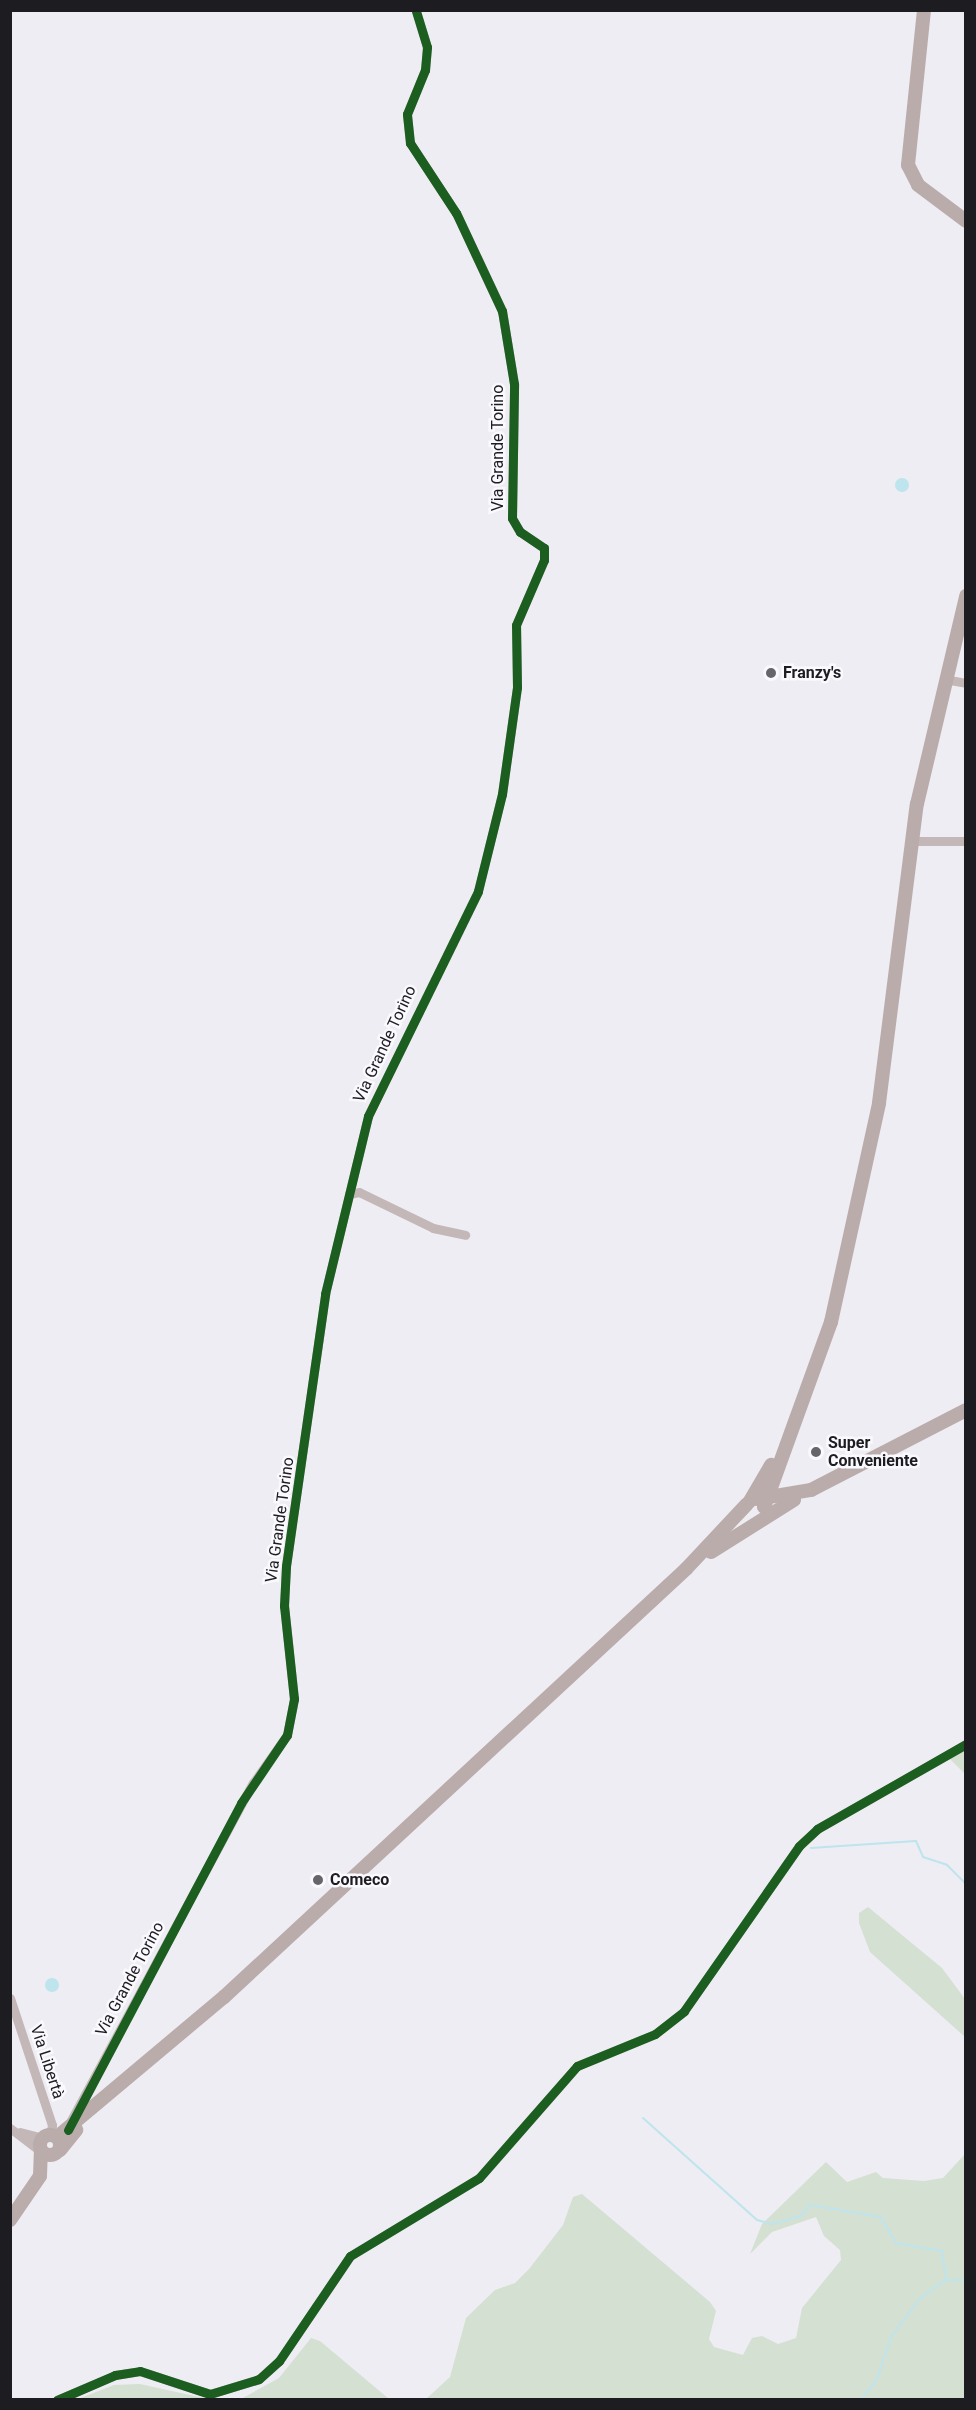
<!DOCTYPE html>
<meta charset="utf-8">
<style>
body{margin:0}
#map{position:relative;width:976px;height:2410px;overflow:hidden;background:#eeedf3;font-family:Roboto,sans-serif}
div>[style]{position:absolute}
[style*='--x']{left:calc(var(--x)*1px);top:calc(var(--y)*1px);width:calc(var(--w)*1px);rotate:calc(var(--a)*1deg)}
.green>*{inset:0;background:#d4e0d2}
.water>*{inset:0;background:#bee4ed}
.round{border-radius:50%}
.stream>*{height:2px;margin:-1px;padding:0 1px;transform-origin:1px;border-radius:1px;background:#bee4ed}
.street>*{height:9px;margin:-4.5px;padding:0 4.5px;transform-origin:4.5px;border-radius:4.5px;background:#c4b7b8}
.secondary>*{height:14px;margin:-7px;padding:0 7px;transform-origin:7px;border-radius:7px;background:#bbacac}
.secondary>.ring{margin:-7px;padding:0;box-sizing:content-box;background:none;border:14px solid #bbacac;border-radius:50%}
.cycleway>*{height:9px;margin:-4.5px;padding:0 4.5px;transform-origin:4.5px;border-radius:4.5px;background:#1b5e20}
.dots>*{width:16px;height:16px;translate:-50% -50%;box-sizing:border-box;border:3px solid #faf9fd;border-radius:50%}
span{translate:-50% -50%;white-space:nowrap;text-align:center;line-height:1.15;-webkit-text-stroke:5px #faf9fd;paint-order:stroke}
.street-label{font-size:16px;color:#1d1c20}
.poi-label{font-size:16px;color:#1d1c20;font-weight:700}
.left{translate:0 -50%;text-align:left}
.frame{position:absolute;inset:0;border:12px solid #1d1c20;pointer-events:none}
</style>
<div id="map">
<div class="green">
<i style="clip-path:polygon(965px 1748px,965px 1774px,949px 1758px)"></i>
<i style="clip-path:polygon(868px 1907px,942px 1968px,965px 1999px,965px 2037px,870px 1952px,859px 1923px,859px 1913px)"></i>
<i style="clip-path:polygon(965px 2154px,965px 2399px,426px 2399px,450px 2377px,466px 2318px,495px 2290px,515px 2283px,529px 2269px,563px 2225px,573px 2197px,582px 2194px,710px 2302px,716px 2311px,709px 2339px,714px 2347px,743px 2355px,752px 2338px,762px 2336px,778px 2344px,796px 2338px,802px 2308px,841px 2260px,840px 2250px,824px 2236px,816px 2217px,772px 2232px,750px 2254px,762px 2224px,826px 2162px,847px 2182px,876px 2172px,883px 2178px,924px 2181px,943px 2178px)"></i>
<i style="clip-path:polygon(311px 2338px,320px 2341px,389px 2399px,241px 2399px,279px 2378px)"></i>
<i style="clip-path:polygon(140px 2384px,167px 2390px,208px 2399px,78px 2399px,114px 2385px)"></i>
</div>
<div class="water">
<i class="round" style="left:895px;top:478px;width:14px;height:14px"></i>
<i class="round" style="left:45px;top:1978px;width:14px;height:14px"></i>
</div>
<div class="stream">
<i style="--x:811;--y:1848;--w:105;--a:-3.8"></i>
<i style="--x:916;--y:1841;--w:17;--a:66"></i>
<i style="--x:923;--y:1857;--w:25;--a:18"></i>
<i style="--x:947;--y:1865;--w:27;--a:45"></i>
<i style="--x:643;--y:2118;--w:153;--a:41.8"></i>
<i style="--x:757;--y:2220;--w:16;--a:15"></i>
<i style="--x:772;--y:2224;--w:28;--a:-15"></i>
<i style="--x:799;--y:2217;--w:16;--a:-47"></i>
<i style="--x:810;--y:2205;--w:72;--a:9.6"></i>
<i style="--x:881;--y:2217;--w:30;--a:60"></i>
<i style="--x:896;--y:2243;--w:47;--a:9.9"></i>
<i style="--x:942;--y:2251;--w:29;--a:82"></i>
<i style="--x:861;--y:2400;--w:24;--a:-52"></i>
<i style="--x:876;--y:2381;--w:46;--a:-71.2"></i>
<i style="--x:891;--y:2337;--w:50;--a:-53.1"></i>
<i style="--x:921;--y:2297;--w:30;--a:-34"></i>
<i style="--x:946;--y:2280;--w:20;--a:0"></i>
</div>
<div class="street">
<i style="--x:944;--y:679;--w:22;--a:10"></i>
<i style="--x:913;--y:841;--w:53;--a:0"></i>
<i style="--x:349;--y:1194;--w:10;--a:-11"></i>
<i style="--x:359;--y:1192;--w:82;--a:25.9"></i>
<i style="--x:433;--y:1228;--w:33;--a:12"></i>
<i style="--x:10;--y:1998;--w:134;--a:71.7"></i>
<i style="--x:52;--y:2125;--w:10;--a:101"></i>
<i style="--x:68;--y:2126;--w:390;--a:-61.7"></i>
<i style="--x:253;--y:1783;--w:59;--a:-54.7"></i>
<i style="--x:287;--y:1735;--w:37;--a:-79"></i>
<i style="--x:294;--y:1699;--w:94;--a:-96.1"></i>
<i style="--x:284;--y:1606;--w:40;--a:-87.1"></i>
<i style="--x:286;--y:1566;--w:275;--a:-81.8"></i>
<i style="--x:325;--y:1294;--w:183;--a:-76.4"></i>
<i style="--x:368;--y:1116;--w:250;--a:-63.9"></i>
<i style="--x:478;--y:891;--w:100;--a:-76.1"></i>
<i style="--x:502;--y:794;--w:108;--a:-82"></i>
<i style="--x:517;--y:687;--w:62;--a:-90.9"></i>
<i style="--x:516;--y:625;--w:71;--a:-66.7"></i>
<i style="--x:544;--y:560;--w:12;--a:-90"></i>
<i style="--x:544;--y:548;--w:29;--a:-146"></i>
<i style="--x:520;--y:532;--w:16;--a:-120"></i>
<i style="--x:512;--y:518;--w:134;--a:-89.1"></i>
<i style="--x:514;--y:384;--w:74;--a:-99.3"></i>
<i style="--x:502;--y:311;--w:108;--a:-115.1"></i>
<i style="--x:456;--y:213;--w:84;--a:-123.3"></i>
<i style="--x:410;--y:143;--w:29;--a:-96"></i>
<i style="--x:407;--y:114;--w:48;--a:-67.8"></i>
<i style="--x:425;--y:70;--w:23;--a:-85"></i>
<i style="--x:427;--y:47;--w:39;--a:-107"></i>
<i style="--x:10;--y:2128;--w:43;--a:37.4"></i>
<i style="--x:20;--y:2132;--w:24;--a:15"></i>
<i style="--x:57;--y:2400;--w:63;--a:-23.3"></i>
<i style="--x:115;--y:2375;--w:25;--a:-9"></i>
<i style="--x:140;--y:2371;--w:74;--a:18.2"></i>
<i style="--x:210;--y:2394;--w:51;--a:-17"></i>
<i style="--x:259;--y:2379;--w:27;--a:-42"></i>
<i style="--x:279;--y:2361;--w:127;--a:-55.9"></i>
<i style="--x:350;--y:2256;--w:151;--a:-31.2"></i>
<i style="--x:479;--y:2178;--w:149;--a:-48.8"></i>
<i style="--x:577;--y:2066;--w:84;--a:-22.3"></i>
<i style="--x:655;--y:2034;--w:37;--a:-38"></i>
<i style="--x:684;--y:2011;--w:201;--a:-55.1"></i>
<i style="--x:799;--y:1846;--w:25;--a:-43"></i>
<i style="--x:817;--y:1829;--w:172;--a:-29.7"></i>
</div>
<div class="secondary">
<i style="--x:924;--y:10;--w:156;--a:95.9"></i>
<i style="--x:908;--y:165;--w:22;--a:63"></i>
<i style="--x:918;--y:185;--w:60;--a:36.9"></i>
<i style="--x:757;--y:1499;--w:55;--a:-9.5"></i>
<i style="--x:811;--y:1490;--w:174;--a:-27.3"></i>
<i style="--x:750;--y:1501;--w:42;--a:-59.7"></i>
<i style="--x:764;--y:1507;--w:197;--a:-70.1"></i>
<i style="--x:831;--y:1322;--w:224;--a:-77.6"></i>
<i style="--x:879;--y:1103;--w:301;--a:-82.8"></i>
<i style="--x:917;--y:804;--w:214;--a:-76.7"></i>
<i style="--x:711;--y:1552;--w:98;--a:-32.1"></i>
<i class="ring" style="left:40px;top:2135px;width:6px;height:6px"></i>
<i style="--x:57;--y:2137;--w:218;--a:-40"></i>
<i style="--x:224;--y:1997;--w:630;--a:-42.81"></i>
<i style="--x:686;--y:1569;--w:89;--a:-46.8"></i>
<i style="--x:60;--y:2150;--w:26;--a:-51"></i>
<i style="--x:10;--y:2220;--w:53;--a:-55.7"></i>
<i style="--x:40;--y:2176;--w:26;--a:-88"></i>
</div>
<div class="cycleway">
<i style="--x:68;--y:2130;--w:370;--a:-62.1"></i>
<i style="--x:241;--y:1803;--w:82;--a:-55.9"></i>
<i style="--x:287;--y:1735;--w:37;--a:-79"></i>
<i style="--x:294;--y:1699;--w:94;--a:-96.1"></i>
<i style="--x:284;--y:1606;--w:40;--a:-87.1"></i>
<i style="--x:286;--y:1566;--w:275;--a:-81.8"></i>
<i style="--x:325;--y:1294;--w:183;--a:-76.4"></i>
<i style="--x:368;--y:1116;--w:250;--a:-63.9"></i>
<i style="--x:478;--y:891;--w:100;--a:-76.1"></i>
<i style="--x:502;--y:794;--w:108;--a:-82"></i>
<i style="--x:517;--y:687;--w:62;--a:-90.9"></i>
<i style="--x:516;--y:625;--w:71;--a:-66.7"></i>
<i style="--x:544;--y:560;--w:12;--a:-90"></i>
<i style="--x:544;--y:548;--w:29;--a:-146"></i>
<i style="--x:520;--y:532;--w:16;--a:-120"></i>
<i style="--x:512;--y:518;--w:134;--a:-89.1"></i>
<i style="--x:514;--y:384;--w:74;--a:-99.3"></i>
<i style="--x:502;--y:311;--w:108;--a:-115.1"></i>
<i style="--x:456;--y:213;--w:84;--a:-123.3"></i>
<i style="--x:410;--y:143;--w:29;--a:-96"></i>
<i style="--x:407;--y:114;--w:48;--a:-67.8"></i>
<i style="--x:425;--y:70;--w:23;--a:-85"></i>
<i style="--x:427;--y:47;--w:39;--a:-107"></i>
<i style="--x:57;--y:2400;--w:63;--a:-23.3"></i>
<i style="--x:115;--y:2375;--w:25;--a:-9"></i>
<i style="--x:140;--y:2371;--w:74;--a:18.2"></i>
<i style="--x:210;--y:2394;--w:51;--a:-17"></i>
<i style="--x:259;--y:2379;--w:27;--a:-42"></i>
<i style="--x:279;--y:2361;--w:127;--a:-55.9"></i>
<i style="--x:350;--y:2256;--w:151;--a:-31.2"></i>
<i style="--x:479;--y:2178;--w:149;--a:-48.8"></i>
<i style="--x:577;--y:2066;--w:84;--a:-22.3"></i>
<i style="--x:655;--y:2034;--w:37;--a:-38"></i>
<i style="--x:684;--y:2011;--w:201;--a:-55.1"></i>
<i style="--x:799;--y:1846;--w:25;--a:-43"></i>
<i style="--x:817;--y:1829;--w:172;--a:-29.7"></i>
</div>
<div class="dots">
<i style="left:771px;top:673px;background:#66656a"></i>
<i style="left:816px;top:1452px;background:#66656a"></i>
<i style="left:318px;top:1880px;background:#66656a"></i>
</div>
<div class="street-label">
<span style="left:498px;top:448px;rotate:-90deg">Via Grande Torino</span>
<span style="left:385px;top:1044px;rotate:-65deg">Via Grande Torino</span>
<span style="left:280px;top:1520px;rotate:-82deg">Via Grande Torino</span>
<span style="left:130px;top:1979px;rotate:-62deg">Via Grande Torino</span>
<span style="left:47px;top:2062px;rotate:72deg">Via Libertà</span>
</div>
<div class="poi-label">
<span class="left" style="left:783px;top:673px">Franzy's</span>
<span class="left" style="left:828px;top:1452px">Super<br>Conveniente</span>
<span class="left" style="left:330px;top:1880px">Comeco</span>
</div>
<div class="frame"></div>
</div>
